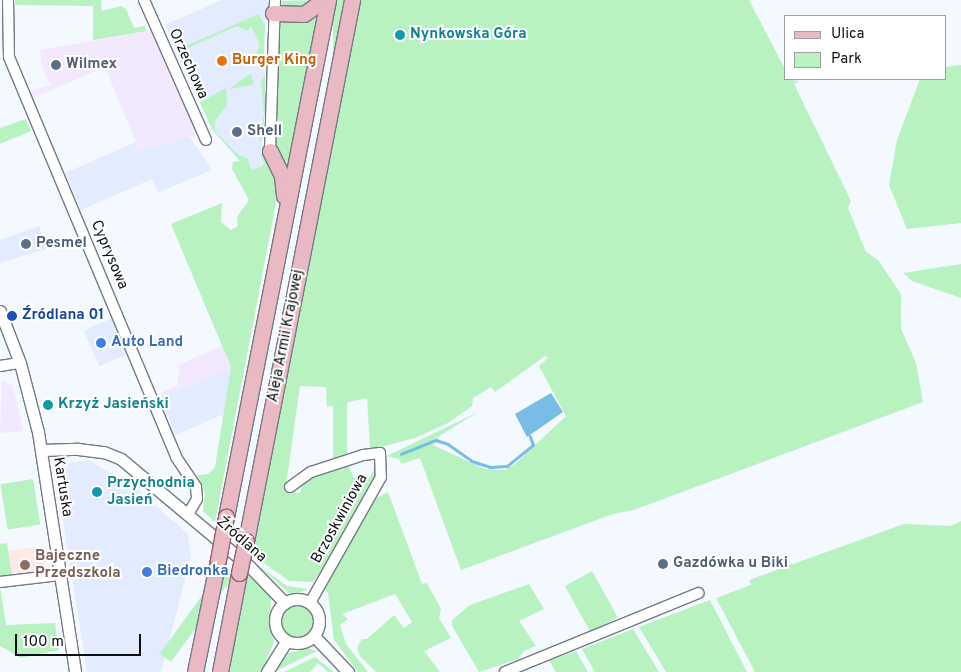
<!DOCTYPE html>
<meta charset="utf-8">
<style>
body{margin:0}
#map{position:relative;width:961px;height:672px;overflow:hidden;background:#f4f8ff;font-family:Overpass,sans-serif}
div>[style]{position:absolute}
[style*='--x']{left:calc(var(--x)*1px);top:calc(var(--y)*1px);width:calc(var(--w)*1px);rotate:calc(var(--a)*1deg)}
.built>*{inset:0;background:#e3ecff;transform-origin:0 0}
.industrial>*{inset:0;background:#f3e9ff}
.education>*{inset:0;background:#fee9e5}
.green>*{inset:0;background:#b8f2c1;transform-origin:0 0}
.round{border-radius:50%}
.water>*{inset:0;background:#78bde6}
.stream>*{height:2.5px;margin:-1.25px;padding:0 1.25px;transform-origin:1.25px;border-radius:1.25px;background:#78bde6}
.roads{filter:drop-shadow(1px 0 #747a84) drop-shadow(-1px 0 #747a84) drop-shadow(0 1px #747a84) drop-shadow(0 -1px #747a84)}
.minor>*{height:10px;margin:-5px;padding:0 5px;transform-origin:5px;border-radius:5px;background:#fff}
.tertiary>*{height:11px;margin:-5.5px;padding:0 5.5px;transform-origin:5.5px;border-radius:5.5px;background:#fff}
.tertiary>.ring{margin:-5.5px;padding:0;box-sizing:content-box;background:none;border:11px solid #fff;border-radius:50%}
.primary>*{height:15px;margin:-7.5px;padding:0 7.5px;transform-origin:7.5px;border-radius:7.5px;background:#e9b9c4}
.bridges{filter:drop-shadow(1px 0 #935f6d) drop-shadow(-1px 0 #935f6d) drop-shadow(0 1px #935f6d) drop-shadow(0 -1px #935f6d)}
.primary-bridge>*{height:15px;margin:-7.5px;padding:0 7.5px;transform-origin:7.5px;border-radius:7.5px;background:#e9b9c4}
.dots>*{width:14px;height:14px;translate:-50% -50%;box-sizing:border-box;border:2px solid #fff;border-radius:50%}
span{translate:-50% -50%;white-space:nowrap;text-align:center;line-height:1.15;-webkit-text-stroke:4px #fff;paint-order:stroke}
.culture-label{font-size:15px;color:#0d838f;font-weight:700}
.left{translate:0 -50%;text-align:left}
.food-label{font-size:15px;color:#c56008;font-weight:700}
.street-label{font-size:15px;color:#0d0f13}
.service-label{font-size:15px;color:#4e5e75;font-weight:700}
.transit-label{font-size:15px;color:#164399;font-weight:700}
.shop-label{font-size:15px;color:#366cbe;font-weight:700}
.education-label{font-size:15px;color:#785e54;font-weight:700}
.legend{position:absolute;left:784px;top:15px;width:162px;height:65px;box-sizing:border-box;background:#fff;border:1px solid #9e9fa1;margin:0;padding:6px 9px;list-style:none;font-size:15px;color:#0d0f13}
.legend li{display:flex;align-items:center;gap:10px;height:25px}
.legend b{width:25px;border:1px solid #9e9fa1}
.scale{position:absolute;left:15px;top:634px;width:126px;height:22px;box-sizing:border-box;border:2px solid #0d0f13;border-top:0;padding-left:6px;font-size:15px;line-height:18px;white-space:nowrap;color:#0d0f13;-webkit-text-stroke:4px #fff;paint-order:stroke}
</style>
<div id="map">
<div class="built">
<i style="clip-path:polygon(222px 0,276px 0,267px 14px,264px 34px,266px 103px,261px 150px,268px 166px,253px 175px,212px 129px,165px 25px)"></i>
<i style="clip-path:polygon(190px 137px,212px 170px,158px 193px,152px 179px,81px 210px,65px 173px,136px 142px,139px 150px)"></i>
<i style="clip-path:polygon(39px 226px,46px 249px,0 263px,0 240px)"></i>
<i style="left:112px;top:318px;width:39px;height:31px;rotate:66deg"></i>
<i style="clip-path:polygon(231px 367px,226px 413px,176px 435px,160px 398px)"></i>
<i style="clip-path:polygon(89px 460px,136px 488px,188px 534px,191px 557px,161px 672px,87px 672px,57px 483px,64px 482px,63px 464px)"></i>
</div>
<div class="industrial">
<i style="clip-path:polygon(153px 30px,200px 134px,139px 150px,105px 67px,33px 98px,30px 91px,51px 85px,42px 68px,40px 50px)"></i>
<i style="clip-path:polygon(222px 346px,231px 367px,160px 398px,158px 394px,177px 385px,180px 364px)"></i>
<i style="clip-path:polygon(2px 381px,13px 385px,23px 431px,0 433px)"></i>
</div>
<div class="education">
<i style="clip-path:polygon(43px 546px,46px 563px,39px 572px,12px 575px,8px 551px)"></i>
</div>
<div class="green">
<i style="clip-path:polygon(15px 0,101px 0,102px 11px,121px 6px,126px 9px,134px 28px,144px 26px,147px 31px,93px 40px,93px 6px,15px 5px)"></i>
<i style="clip-path:polygon(317px 0,310px 7px,285px 8px,280px 1px)"></i>
<i style="left:333px;top:0;width:14px;height:529px"></i>
<i style="clip-path:polygon(359px 0,749px 0,785px 69px,785px 79px,799px 81px,794px 84px,851px 201px,848px 208px,866px 252px,878px 260px,901px 294px,901px 329px,916px 363px,923px 402px,634px 510px,613px 514px,461px 570px,420px 458px,401px 464px,399px 459px,387px 456px,478px 412px,436px 438px,433px 445px,485px 469px,505px 470px,516px 463px,566px 416px,539px 366px,548px 358px,545px 356px,495px 392px,491px 387px,473px 398px,472px 406px,448px 423px,415px 438px,381px 447px,370px 448px,367px 398px,327px 407px,326px 387px,300px 386px,285px 492px,300px 493px,303px 483px,313px 475px,351px 462px,349px 467px,354px 478px,360px 480px,370px 477px,376px 465px,377px 474px,335px 551px,313px 582px,289px 581px,252px 554px)"></i>
<i style="clip-path:polygon(318px 13px,288px 168px,287px 170px,274px 150px,279px 25px,289px 19px)"></i>
<i style="clip-path:polygon(259px 14px,265px 26px,264px 55px,256px 55px,260px 45px,251px 26px,247px 31px,237px 26px,181px 51px,196px 94px,176px 50px)"></i>
<i style="clip-path:polygon(961px 65px,961px 223px,907px 229px,889px 185px,897px 140px,920px 79px,945px 79px,945px 67px)"></i>
<i style="clip-path:polygon(250px 74px,253px 77px,251px 81px,254px 80px,252px 85px,229px 89px)"></i>
<i style="clip-path:polygon(265px 76px,266px 103px,261px 144px,259px 137px,264px 114px,261px 81px)"></i>
<i style="clip-path:polygon(226px 88px,227px 105px,215px 121px,215px 131px,238px 155px,247px 158px,252px 170px,262px 166px,264px 163px,260px 155px,264px 154px,271px 163px,278px 193px,215px 522px,203px 511px,205px 494px,198px 475px,208px 474px,215px 467px,231px 367px,171px 224px,222px 203px,221px 222px,231px 230px,238px 226px,237px 217px,249px 200px,232px 169px,233px 162px,240px 161px,212px 129px,199px 100px,201px 102px)"></i>
<i style="clip-path:polygon(26px 119px,31px 131px,0 144px,0 128px)"></i>
<i style="clip-path:polygon(961px 264px,961px 298px,912px 281px,903px 273px)"></i>
<i style="left:33px;top:479px;width:46px;height:33px;rotate:81deg"></i>
<i style="clip-path:polygon(388px 492px,422px 584px,427px 583px,441px 609px,439px 618px,451px 638px,424px 651px,440px 672px,376px 672px,360px 656px,357px 648px,362px 639px,367px 639px,394px 615px,404px 628px,412px 622px,395px 594px,342px 614px,348px 619px,340px 625px,346px 644px,368px 672px,358px 672px,334px 640px,328px 593px,325px 590px,373px 500px)"></i>
<i style="clip-path:polygon(961px 521px,961px 672px,755px 672px,716px 598px,751px 585px,749px 580px,904px 524px,951px 526px)"></i>
<i style="clip-path:polygon(7px 543px,12px 575px,0 576px,0 544px)"></i>
<i style="clip-path:polygon(251px 560px,287px 586px,308px 589px,299px 593px,289px 593px)"></i>
<i style="left:222px;top:568px;width:14px;height:106px;rotate:36deg"></i>
<i style="left:592px;top:571px;width:53px;height:31px;rotate:61deg"></i>
<i style="clip-path:polygon(249px 572px,271px 598px,270px 626px,274px 642px,261px 672px,230px 672px,237px 617px)"></i>
<i style="clip-path:polygon(529px 584px,544px 609px,519px 621px,536px 646px,524px 651px,518px 659px,479px 672px,452px 626px,452px 620px,470px 605px)"></i>
<i style="clip-path:polygon(0 587px,6px 625px,55px 623px,59px 650px,21px 658px,0 646px)"></i>
<i style="clip-path:polygon(710px 600px,747px 672px,666px 672px,639px 627px)"></i>
<i class="round" style="left:278px;top:602px;width:38px;height:38px"></i>
<i style="clip-path:polygon(633px 629px,659px 672px,595px 672px,582px 649px)"></i>
<i style="clip-path:polygon(308px 648px,317px 651px,274px 672px,288px 653px)"></i>
<i style="clip-path:polygon(576px 651px,588px 672px,556px 672px,549px 661px)"></i>
<i style="clip-path:polygon(315px 657px,334px 672px,328px 672px,318px 663px,310px 672px,284px 672px)"></i>
</div>
<div class="water">
<i style="clip-path:polygon(551px 393px,563px 412px,527px 437px,515px 414px)"></i>
</div>
<div class="stream">
<i style="--x:401;--y:454;--w:38;--a:-22"></i>
<i style="--x:436;--y:440;--w:13;--a:18"></i>
<i style="--x:448;--y:444;--w:29;--a:35"></i>
<i style="--x:472;--y:461;--w:19;--a:18"></i>
<i style="--x:490;--y:467;--w:17;--a:-3"></i>
<i style="--x:507;--y:466;--w:33;--a:-39"></i>
<i style="--x:533;--y:445;--w:9;--a:-111"></i>
</div>
<div class="roads">
<div class="minor">
<i style="--x:8;--y:0;--w:57;--a:89"></i>
<i style="--x:9;--y:57;--w:433;--a:67.3"></i>
<i style="--x:176;--y:457;--w:36;--a:56"></i>
<i style="--x:196;--y:487;--w:12;--a:85"></i>
<i style="--x:197;--y:499;--w:17;--a:121"></i>
<i style="--x:144;--y:0;--w:153;--a:66.1"></i>
<i style="--x:270;--y:151;--w:151;--a:-88.1"></i>
<i style="--x:0;--y:366;--w:20;--a:-9"></i>
<i style="--x:290;--y:487;--w:26;--a:-36"></i>
<i style="--x:311;--y:472;--w:55;--a:-18.1"></i>
<i style="--x:363;--y:455;--w:17;--a:-7"></i>
<i style="--x:380;--y:453;--w:24;--a:88"></i>
<i style="--x:381;--y:477;--w:145;--a:119.4"></i>
<i style="--x:0;--y:582;--w:60;--a:-6.7"></i>
<i style="--x:505;--y:672;--w:209;--a:-22.2"></i>
</div>
<div class="tertiary">
<i style="--x:0;--y:311;--w:56;--a:69"></i>
<i style="--x:20;--y:363;--w:71;--a:75.4"></i>
<i style="--x:38;--y:432;--w:243;--a:81.2"></i>
<i style="--x:42;--y:450;--w:36;--a:-2"></i>
<i style="--x:78;--y:449;--w:26;--a:7"></i>
<i style="--x:104;--y:452;--w:18;--a:22"></i>
<i style="--x:121;--y:459;--w:168;--a:39.9"></i>
<i style="--x:250;--y:567;--w:50;--a:45.8"></i>
<i class="ring" style="left:275px;top:599px;width:33px;height:33px"></i>
<i style="--x:314;--y:636;--w:50;--a:46.6"></i>
<i style="--x:267;--y:672;--w:36;--a:-58"></i>
</div>
<div class="primary">
<i style="--x:273;--y:13;--w:31;--a:2"></i>
<i style="--x:304;--y:14;--w:24;--a:-36"></i>
<i style="--x:270;--y:151;--w:28;--a:64"></i>
<i style="--x:282;--y:176;--w:20;--a:84"></i>
<i style="--x:226;--y:517;--w:527;--a:-78.84"></i>
<i style="--x:246;--y:541;--w:551;--a:-78.91"></i>
<i style="--x:195;--y:672;--w:114;--a:-78.4"></i>
<i style="--x:220;--y:672;--w:101;--a:-79.1"></i>
</div>
</div>
<div class="bridges">
<div class="primary-bridge">
<i style="--x:218;--y:560;--w:44;--a:-79.5"></i>
<i style="--x:239;--y:573;--w:33;--a:-78"></i>
</div>
</div>
<div class="dots">
<i style="left:400px;top:35px;background:#0f9aa8"></i>
<i style="left:222px;top:61px;background:#e8710a"></i>
<i style="left:56px;top:65px;background:#5c6f8a"></i>
<i style="left:237px;top:132px;background:#5c6f8a"></i>
<i style="left:26px;top:244px;background:#5c6f8a"></i>
<i style="left:12px;top:316px;background:#1a4fb4"></i>
<i style="left:101px;top:343px;background:#3f7fe0"></i>
<i style="left:48px;top:405px;background:#0f9aa8"></i>
<i style="left:97px;top:492px;background:#0f9aa8"></i>
<i style="left:663px;top:564px;background:#5c6f8a"></i>
<i style="left:25px;top:565px;background:#8d6e63"></i>
<i style="left:147px;top:572px;background:#3f7fe0"></i>
</div>
<div class="culture-label">
<span class="left" style="left:410px;top:35px">Nynkowska Góra</span>
<span class="left" style="left:58px;top:405px">Krzyż Jasieński</span>
<span class="left" style="left:107px;top:492px">Przychodnia<br>Jasień</span>
</div>
<div class="food-label">
<span class="left" style="left:232px;top:61px">Burger King</span>
</div>
<div class="street-label">
<span style="left:188px;top:64px;rotate:66deg">Orzechowa</span>
<span style="left:109px;top:255px;rotate:67deg">Cyprysowa</span>
<span style="left:286px;top:336px;rotate:-79deg">Aleja Armii Krajowej</span>
<span style="left:62px;top:487px;rotate:81deg">Kartuska</span>
<span style="left:340px;top:519px;rotate:-61deg">Brzoskwiniowa</span>
<span style="left:241px;top:540px;rotate:41deg">Źródlana</span>
</div>
<div class="service-label">
<span class="left" style="left:66px;top:65px">Wilmex</span>
<span class="left" style="left:247px;top:132px">Shell</span>
<span class="left" style="left:36px;top:244px">Pesmel</span>
<span class="left" style="left:673px;top:564px">Gazdówka u Biki</span>
</div>
<div class="transit-label">
<span class="left" style="left:22px;top:316px">Źródlana 01</span>
</div>
<div class="shop-label">
<span class="left" style="left:111px;top:343px">Auto Land</span>
<span class="left" style="left:157px;top:572px">Biedronka</span>
</div>
<div class="education-label">
<span class="left" style="left:35px;top:565px">Bajeczne<br>Przedszkola</span>
</div>
<ul class="legend">
<li><b style="height:6px;background:#e9b9c4"></b>Ulica</li>
<li><b style="height:14px;background:#b8f2c1"></b>Park</li>
</ul>
<div class="scale">100 m</div>
</div>
